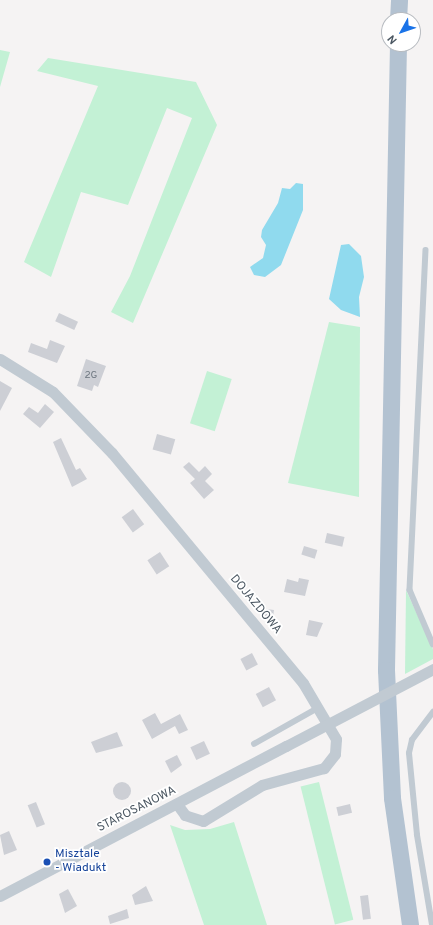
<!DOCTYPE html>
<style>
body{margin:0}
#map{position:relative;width:433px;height:925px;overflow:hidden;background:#f5f3f3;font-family:Overpass,sans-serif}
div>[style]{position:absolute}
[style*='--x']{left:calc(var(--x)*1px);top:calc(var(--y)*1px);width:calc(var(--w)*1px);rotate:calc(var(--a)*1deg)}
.green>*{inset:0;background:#c3f1d5;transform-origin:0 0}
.water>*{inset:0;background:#90daee}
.building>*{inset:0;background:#cdcfd5;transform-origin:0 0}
.round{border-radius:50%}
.lane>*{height:5.5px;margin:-2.75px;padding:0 2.75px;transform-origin:2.75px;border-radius:2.75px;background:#c1cad2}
.street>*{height:11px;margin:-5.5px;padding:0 5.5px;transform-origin:5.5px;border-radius:5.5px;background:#c1cad2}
.primary>*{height:17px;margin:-8.5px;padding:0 8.5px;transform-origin:8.5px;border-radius:8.5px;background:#b3c2d1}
.street-bridge>*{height:11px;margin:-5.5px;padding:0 5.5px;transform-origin:5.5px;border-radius:5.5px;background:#c1cad2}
.dots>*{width:11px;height:11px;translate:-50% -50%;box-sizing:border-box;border:2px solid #fff;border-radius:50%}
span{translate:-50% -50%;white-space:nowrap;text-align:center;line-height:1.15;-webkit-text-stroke:3.5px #fff;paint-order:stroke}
.number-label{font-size:10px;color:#6b747e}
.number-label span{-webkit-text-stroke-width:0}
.street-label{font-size:12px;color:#4a5661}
.transit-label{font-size:12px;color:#164399}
.left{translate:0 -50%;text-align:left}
.north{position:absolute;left:381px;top:12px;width:40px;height:40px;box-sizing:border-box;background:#fff;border:1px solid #b7bbc0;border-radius:50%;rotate:230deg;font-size:11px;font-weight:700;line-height:16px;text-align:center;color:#4a5661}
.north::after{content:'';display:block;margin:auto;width:14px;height:18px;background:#1a73e8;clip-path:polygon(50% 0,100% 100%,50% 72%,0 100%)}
</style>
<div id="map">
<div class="green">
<i style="clip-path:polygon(0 50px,10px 52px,0 87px)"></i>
<i style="clip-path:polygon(48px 58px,196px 82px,217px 125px,133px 323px,111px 312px,130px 276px,192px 118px,167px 108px,128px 205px,81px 192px,51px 277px,24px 262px,98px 86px,37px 71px)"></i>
<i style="clip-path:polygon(329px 322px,360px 327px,359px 497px,288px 483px)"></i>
<i style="left:207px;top:371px;width:26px;height:55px;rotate:18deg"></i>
<i style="clip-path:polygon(406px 590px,433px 649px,433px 659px,405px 674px)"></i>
<i style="left:319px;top:782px;width:142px;height:19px;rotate:76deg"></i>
<i style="clip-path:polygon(234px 822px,267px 925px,204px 925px,170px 825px,185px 830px,210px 829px)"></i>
</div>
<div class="water">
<i style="clip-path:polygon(296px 183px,303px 184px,303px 210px,281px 265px,265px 277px,254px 275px,250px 267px,263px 258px,266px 245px,261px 237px,262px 230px,278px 203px,282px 188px,290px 189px)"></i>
<i style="clip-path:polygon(349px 244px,361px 256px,364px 277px,359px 297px,360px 317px,341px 310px,329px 299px,341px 245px)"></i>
</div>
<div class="building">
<i style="left:59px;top:313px;width:21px;height:9px;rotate:25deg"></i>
<i style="clip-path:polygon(50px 340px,65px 346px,57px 363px,28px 352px,31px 343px,47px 349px)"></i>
<i style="clip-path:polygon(86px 359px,106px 366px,98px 387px,94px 385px,92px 391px,77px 386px)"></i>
<i style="clip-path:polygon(0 381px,12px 388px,0 411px)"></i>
<i style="clip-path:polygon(45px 404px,54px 412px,40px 428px,23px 414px,29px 407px,38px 413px)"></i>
<i style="left:157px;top:434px;width:19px;height:16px;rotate:16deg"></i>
<i style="clip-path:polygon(61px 438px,76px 470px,80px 468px,87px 479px,72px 487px,53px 442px)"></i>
<i style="clip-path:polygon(189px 462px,199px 472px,205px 466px,212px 474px,205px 481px,214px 490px,204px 499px,190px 483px,195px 479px,183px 467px)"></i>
<i style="left:133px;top:509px;width:19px;height:14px;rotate:54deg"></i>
<i style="left:327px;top:533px;width:18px;height:10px;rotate:13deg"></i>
<i style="left:304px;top:546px;width:14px;height:9px;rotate:17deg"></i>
<i style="left:160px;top:552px;width:17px;height:15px;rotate:57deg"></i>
<i style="clip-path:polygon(299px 578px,309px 580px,305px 596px,284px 592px,287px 579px,298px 582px)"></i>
<i style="left:266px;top:609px;width:8px;height:11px;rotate:7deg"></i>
<i style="clip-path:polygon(309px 620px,323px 623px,317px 637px,306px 635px)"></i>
<i style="left:252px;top:653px;width:13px;height:13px;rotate:63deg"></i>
<i style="left:269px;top:687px;width:15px;height:15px;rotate:62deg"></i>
<i style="clip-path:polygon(155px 713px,161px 724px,180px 714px,188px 730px,179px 734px,175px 726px,152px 739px,142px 720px)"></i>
<i style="clip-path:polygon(117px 732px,123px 746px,96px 753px,91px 742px)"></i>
<i style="left:204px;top:741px;width:14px;height:15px;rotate:65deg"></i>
<i style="clip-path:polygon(177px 755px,182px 765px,171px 773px,165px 761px)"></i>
<i class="round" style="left:113px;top:782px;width:18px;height:18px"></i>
<i style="left:36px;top:802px;width:24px;height:9px;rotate:68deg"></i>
<i style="left:350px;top:804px;width:9px;height:14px;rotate:77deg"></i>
<i style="clip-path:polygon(9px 831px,17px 850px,4px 855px,0 835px)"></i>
<i style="clip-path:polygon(146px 886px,153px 901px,135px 905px,132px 895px)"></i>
<i style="clip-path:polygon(68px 889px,77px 906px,65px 913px,59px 894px)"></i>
<i style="left:368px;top:895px;width:24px;height:8px;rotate:83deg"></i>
<i style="clip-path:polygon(127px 909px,129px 918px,110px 924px,108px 916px)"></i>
</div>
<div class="lane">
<i style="--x:426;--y:250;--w:340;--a:92.7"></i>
<i style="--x:410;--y:590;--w:59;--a:66.9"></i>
<i style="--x:254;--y:744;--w:73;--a:-29.4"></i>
<i style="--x:432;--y:925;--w:91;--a:-99.5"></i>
<i style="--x:417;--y:835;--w:82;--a:-95.6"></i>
<i style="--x:409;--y:753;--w:13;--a:-77"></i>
<i style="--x:412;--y:740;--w:35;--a:-53"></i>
</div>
<div class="street">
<i style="--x:0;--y:359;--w:62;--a:31.9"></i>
<i style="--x:53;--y:392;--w:85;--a:46"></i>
<i style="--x:112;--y:453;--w:299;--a:50.3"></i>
<i style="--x:303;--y:683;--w:65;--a:59.5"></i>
<i style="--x:336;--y:739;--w:15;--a:94"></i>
<i style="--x:335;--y:754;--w:18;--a:128"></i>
<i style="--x:324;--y:768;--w:64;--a:164.7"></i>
<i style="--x:262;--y:785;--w:69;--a:148.6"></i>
<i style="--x:203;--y:821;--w:19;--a:-162"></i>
<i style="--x:185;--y:815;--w:14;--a:-126"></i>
<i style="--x:0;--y:896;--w:323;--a:-27.7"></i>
</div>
<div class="primary">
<i style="--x:398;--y:20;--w:20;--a:-87"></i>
<i style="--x:398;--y:44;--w:626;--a:91.1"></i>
<i style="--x:386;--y:670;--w:128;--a:87.3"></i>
<i style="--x:392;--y:798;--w:128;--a:81.9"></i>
</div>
<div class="street-bridge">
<i style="--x:286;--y:746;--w:166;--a:-27.6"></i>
</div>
<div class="dots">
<i style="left:47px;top:862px;background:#1a4fb4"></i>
</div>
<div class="number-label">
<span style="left:91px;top:376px">2G</span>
</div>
<div class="street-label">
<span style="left:255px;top:605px;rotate:50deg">DOJAZDOWA</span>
<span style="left:137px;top:810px;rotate:-27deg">STAROSANOWA</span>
</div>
<div class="transit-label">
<span class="left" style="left:55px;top:862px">Misztale<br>- Wiadukt</span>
</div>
<div class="north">N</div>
</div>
